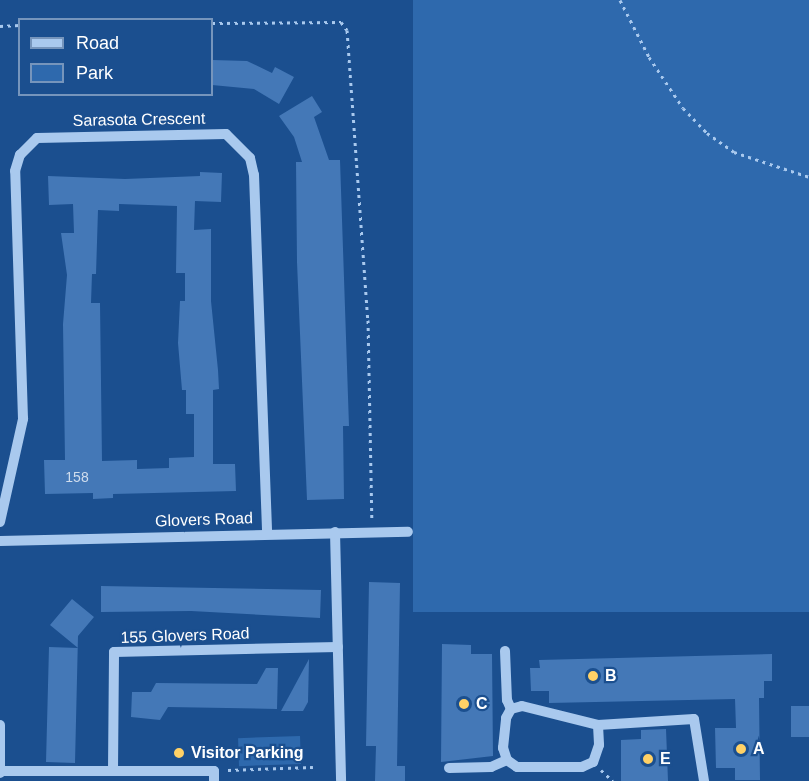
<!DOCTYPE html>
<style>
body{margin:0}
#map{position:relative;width:809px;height:781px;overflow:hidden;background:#1b4f8f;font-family:Arial,sans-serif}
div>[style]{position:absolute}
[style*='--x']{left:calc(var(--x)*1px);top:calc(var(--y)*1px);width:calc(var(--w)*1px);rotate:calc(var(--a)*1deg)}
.green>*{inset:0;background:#2e69ad;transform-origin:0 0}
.building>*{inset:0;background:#4478b7;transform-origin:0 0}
.path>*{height:3px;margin-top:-1.5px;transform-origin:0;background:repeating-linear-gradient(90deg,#a9c9ee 0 3px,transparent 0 7.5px)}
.minor>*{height:10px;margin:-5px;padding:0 5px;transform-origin:5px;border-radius:5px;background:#a9c9ee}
.dots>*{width:16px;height:16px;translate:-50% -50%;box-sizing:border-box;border:3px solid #1b4f8f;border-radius:50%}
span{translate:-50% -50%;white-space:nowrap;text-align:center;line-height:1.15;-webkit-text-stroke:4.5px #1b4f8f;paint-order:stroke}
.number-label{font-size:14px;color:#d0dded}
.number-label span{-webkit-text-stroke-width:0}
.street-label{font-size:16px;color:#fff}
.poi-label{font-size:16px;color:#fff;font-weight:700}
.left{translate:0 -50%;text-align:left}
.legend{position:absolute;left:18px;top:18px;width:195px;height:78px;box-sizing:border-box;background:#1b4f8f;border:2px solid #7695bc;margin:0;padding:8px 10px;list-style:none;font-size:18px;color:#fff}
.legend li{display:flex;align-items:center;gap:12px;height:30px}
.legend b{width:30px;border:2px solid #7695bc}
</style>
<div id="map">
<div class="green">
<i style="left:413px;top:0;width:396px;height:612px"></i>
<i style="left:300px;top:736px;width:28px;height:62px;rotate:88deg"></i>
</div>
<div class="building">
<i style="clip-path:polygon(212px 60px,247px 61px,272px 73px,275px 67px,294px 77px,279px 104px,254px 89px,212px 85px)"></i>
<i style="clip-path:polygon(312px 96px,322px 112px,314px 117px,329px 160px,340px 160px,349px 426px,343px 426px,344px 499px,307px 500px,297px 262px,296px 162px,302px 162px,294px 137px,279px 116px)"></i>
<i style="clip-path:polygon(evenodd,200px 172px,222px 173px,221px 202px,195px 201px,194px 230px,211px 229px,211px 301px,218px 370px,219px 389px,213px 390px,213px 464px,235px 464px,236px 491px,113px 494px,113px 498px,93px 499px,93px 493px,45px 494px,44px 460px,65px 460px,63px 324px,67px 275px,61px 233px,74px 233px,73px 204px,49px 205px,48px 176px,125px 179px,200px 176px,200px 172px,119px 204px,177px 206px,176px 273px,185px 273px,185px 301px,180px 301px,178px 343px,182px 390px,186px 390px,186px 414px,194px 414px,194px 457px,169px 458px,169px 468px,137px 469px,137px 460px,102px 461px,100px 303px,91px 303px,92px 274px,96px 274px,98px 210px,119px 211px,119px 204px)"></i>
<i style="clip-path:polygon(369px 582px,400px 583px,397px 766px,405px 766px,405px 781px,375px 781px,376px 746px,366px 746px)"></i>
<i style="clip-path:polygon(101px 586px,321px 590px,320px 618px,191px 611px,101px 612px)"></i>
<i style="clip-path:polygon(72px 599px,94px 617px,78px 636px,75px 763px,46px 762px,49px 647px,78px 648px,50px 625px)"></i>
<i style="clip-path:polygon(442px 644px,471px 645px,471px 654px,492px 654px,493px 756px,441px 762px)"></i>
<i style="clip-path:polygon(772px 654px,772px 681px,764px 681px,764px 698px,759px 698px,760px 780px,735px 780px,735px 768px,716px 768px,715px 728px,736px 728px,735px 699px,549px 703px,549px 691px,531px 691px,530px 668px,540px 668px,539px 660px)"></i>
<i style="clip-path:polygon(309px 659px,308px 702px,303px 711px,281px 711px)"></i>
<i style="clip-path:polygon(266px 668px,278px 668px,277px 709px,168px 707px,160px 720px,131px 717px,132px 692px,151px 692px,156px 683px,257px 684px)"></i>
<i style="left:791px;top:706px;width:18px;height:31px"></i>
<i style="clip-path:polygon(666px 729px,668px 781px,621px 781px,621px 740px,641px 739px,641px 730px)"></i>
</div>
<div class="path">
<i style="--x:620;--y:0;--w:64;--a:63"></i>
<i style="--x:649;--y:57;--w:61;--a:56.3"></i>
<i style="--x:683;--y:108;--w:35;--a:46"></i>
<i style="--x:707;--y:133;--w:33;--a:35"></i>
<i style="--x:734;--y:152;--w:79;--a:18.4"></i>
<i style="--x:212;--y:23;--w:129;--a:-0.4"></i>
<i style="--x:341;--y:22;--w:10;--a:53"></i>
<i style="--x:347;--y:30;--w:291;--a:85.9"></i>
<i style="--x:368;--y:320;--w:201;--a:88.9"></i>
<i style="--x:0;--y:26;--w:20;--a:-3"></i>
<i style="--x:228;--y:770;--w:85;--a:-2"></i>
<i style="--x:601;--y:770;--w:16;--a:43"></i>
</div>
<div class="minor">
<i style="--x:0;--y:522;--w:106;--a:-77.4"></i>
<i style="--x:23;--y:419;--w:248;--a:-91.8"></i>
<i style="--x:15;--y:171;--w:17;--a:-73"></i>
<i style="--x:20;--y:155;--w:24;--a:-45"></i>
<i style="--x:37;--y:138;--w:189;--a:-1.2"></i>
<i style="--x:226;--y:134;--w:34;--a:45"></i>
<i style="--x:250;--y:158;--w:17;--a:77"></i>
<i style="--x:254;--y:175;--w:359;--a:87.9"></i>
<i style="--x:335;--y:532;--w:249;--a:88.6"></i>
<i style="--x:0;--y:541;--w:408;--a:-1.3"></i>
<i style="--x:505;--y:651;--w:49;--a:87.7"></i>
<i style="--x:507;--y:700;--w:10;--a:66"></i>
<i style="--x:0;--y:725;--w:48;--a:90"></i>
<i style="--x:598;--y:725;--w:20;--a:87"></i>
<i style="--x:599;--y:745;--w:18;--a:109"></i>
<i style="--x:593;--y:762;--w:12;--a:156"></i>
<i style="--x:582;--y:767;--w:65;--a:180"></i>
<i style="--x:517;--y:767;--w:12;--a:-145"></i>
<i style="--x:507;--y:760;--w:13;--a:-108"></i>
<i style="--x:503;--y:748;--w:30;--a:-84"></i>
<i style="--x:506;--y:718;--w:10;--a:-61"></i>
<i style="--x:511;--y:709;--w:11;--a:-15"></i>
<i style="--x:522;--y:706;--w:78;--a:14"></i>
<i style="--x:598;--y:725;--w:96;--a:-3.6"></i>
<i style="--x:694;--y:719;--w:63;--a:80.8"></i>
<i style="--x:449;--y:768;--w:42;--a:-1.4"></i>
<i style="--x:491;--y:767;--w:17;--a:-24"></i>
<i style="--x:113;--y:770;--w:118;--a:-89.5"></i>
<i style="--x:114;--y:652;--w:224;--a:-1.3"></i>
<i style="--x:1;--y:771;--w:213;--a:0"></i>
<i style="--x:214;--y:771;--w:10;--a:90"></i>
</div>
<div class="dots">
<i style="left:593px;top:676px;background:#ffd166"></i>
<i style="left:464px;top:704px;background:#ffd166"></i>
<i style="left:741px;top:749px;background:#ffd166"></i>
<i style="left:179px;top:753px;background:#ffd166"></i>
<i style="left:648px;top:759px;background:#ffd166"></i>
</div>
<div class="number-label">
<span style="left:77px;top:477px">158</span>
</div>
<div class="street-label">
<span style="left:139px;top:120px;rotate:-1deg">Sarasota Crescent</span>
<span style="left:204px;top:520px;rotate:-2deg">Glovers Road</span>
<span style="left:185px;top:636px;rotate:-2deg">155 Glovers Road</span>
</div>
<div class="poi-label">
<span class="left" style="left:605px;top:676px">B</span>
<span class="left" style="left:476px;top:704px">C</span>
<span class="left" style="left:753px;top:749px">A</span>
<span class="left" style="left:191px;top:753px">Visitor Parking</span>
<span class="left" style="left:660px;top:759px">E</span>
</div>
<ul class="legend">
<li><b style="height:8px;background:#a9c9ee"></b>Road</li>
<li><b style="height:16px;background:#2e69ad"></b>Park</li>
</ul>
</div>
